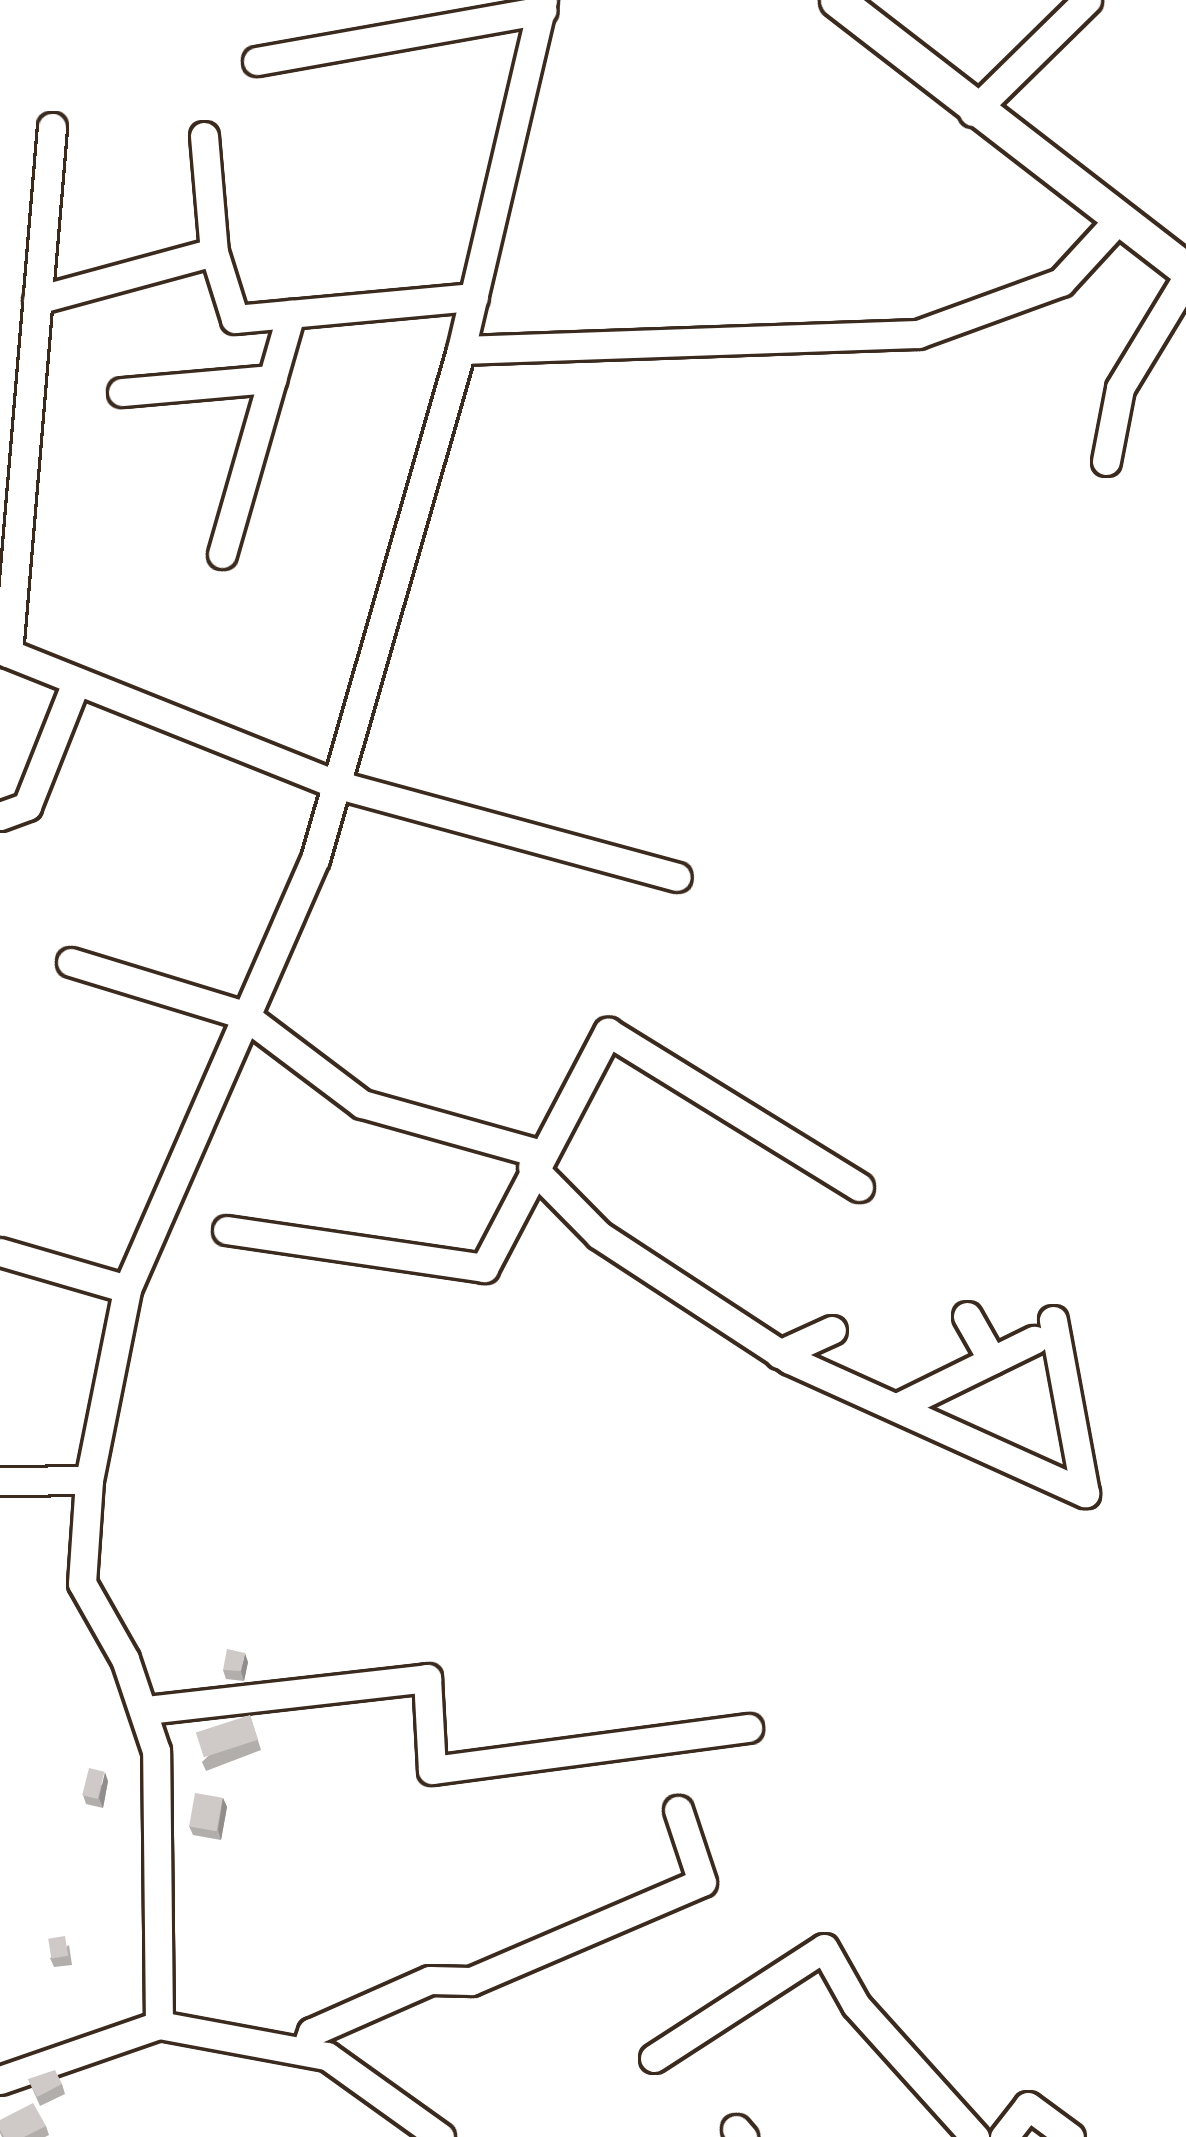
<!DOCTYPE html>
<style>
body{margin:0}
#map{position:relative;width:1186px;height:2137px;overflow:hidden;background:#fff;font-family:"Gochi Hand",sans-serif}
div>[style]{position:absolute}
[style*='--x']{left:calc(var(--x)*1px);top:calc(var(--y)*1px);width:calc(var(--w)*1px);rotate:calc(var(--a)*1deg)}
.roads{filter:drop-shadow(3px 0 #3b2a1e) drop-shadow(-3px 0 #3b2a1e) drop-shadow(0 3px #3b2a1e) drop-shadow(0 -3px #3b2a1e)}
.minor>*{height:27px;margin:-13.5px;padding:0 13.5px;transform-origin:13.5px;border-radius:13.5px;background:#fff}
.major>*{height:33px;margin:-16.5px;padding:0 16.5px;transform-origin:16.5px;border-radius:16.5px;background:#fff}
.wall>*{inset:0;background:#b2aeab}
.shaded-wall>*{inset:0;background:#918d8b}
.building>*{inset:0;background:#cfcac7;transform-origin:0 0}
span{translate:-50% -50%;white-space:nowrap;text-align:center;line-height:1.15;-webkit-text-stroke:10px #fff;paint-order:stroke}
</style>
<div id="map">
<div class="roads">
<div class="minor">
<i style="--x:257;--y:61;--w:290;--a:-10.1"></i>
<i style="--x:973;--y:112;--w:160;--a:-44.5"></i>
<i style="--x:204;--y:136;--w:116;--a:85.1"></i>
<i style="--x:214;--y:252;--w:70;--a:72.6"></i>
<i style="--x:235;--y:319;--w:240;--a:-5.3"></i>
<i style="--x:37;--y:300;--w:183;--a:-15.2"></i>
<i style="--x:461;--y:350;--w:457;--a:-2"></i>
<i style="--x:918;--y:334;--w:152;--a:-20"></i>
<i style="--x:1061;--y:282;--w:84;--a:-47.4"></i>
<i style="--x:122;--y:392;--w:151;--a:-5"></i>
<i style="--x:1106;--y:461;--w:74;--a:-79.1"></i>
<i style="--x:1120;--y:388;--w:127;--a:-58.8"></i>
<i style="--x:222;--y:554;--w:250;--a:-74"></i>
<i style="--x:0;--y:650;--w:361;--a:21.8"></i>
<i style="--x:335;--y:784;--w:354;--a:15.2"></i>
<i style="--x:8;--y:653;--w:528;--a:-85.22"></i>
<i style="--x:0;--y:816;--w:29;--a:-20"></i>
<i style="--x:27;--y:806;--w:128;--a:-68.4"></i>
<i style="--x:71;--y:962;--w:181;--a:17"></i>
<i style="--x:244;--y:1015;--w:148;--a:37"></i>
<i style="--x:362;--y:1104;--w:183;--a:15.6"></i>
<i style="--x:532;--y:1167;--w:95;--a:45.4"></i>
<i style="--x:599;--y:1235;--w:228;--a:33.2"></i>
<i style="--x:790;--y:1360;--w:324;--a:24.3"></i>
<i style="--x:1085;--y:1493;--w:176;--a:-100.5"></i>
<i style="--x:227;--y:1230;--w:260;--a:8.4"></i>
<i style="--x:484;--y:1268;--w:267;--a:-62.3"></i>
<i style="--x:608;--y:1032;--w:295;--a:31.7"></i>
<i style="--x:0;--y:1252;--w:132;--a:16.2"></i>
<i style="--x:967;--y:1316;--w:51;--a:60.4"></i>
<i style="--x:779;--y:1354;--w:58;--a:-24.4"></i>
<i style="--x:897;--y:1407;--w:153;--a:-26.1"></i>
<i style="--x:0;--y:1481;--w:89;--a:-0.6"></i>
<i style="--x:147;--y:1710;--w:282;--a:-6.5"></i>
<i style="--x:427;--y:1678;--w:92;--a:86.9"></i>
<i style="--x:432;--y:1770;--w:319;--a:-7.6"></i>
<i style="--x:159;--y:2025;--w:274;--a:-90.6"></i>
<i style="--x:156;--y:1751;--w:97;--a:-108.6"></i>
<i style="--x:125;--y:1659;--w:87;--a:-119.5"></i>
<i style="--x:82;--y:1583;--w:103;--a:-86.1"></i>
<i style="--x:89;--y:1480;--w:195;--a:-78.7"></i>
<i style="--x:127;--y:1289;--w:469;--a:-66.4"></i>
<i style="--x:315;--y:859;--w:530;--a:-74"></i>
<i style="--x:461;--y:350;--w:359;--a:-76.8"></i>
<i style="--x:306;--y:2049;--w:18;--a:-71"></i>
<i style="--x:312;--y:2032;--w:129;--a:-23.8"></i>
<i style="--x:430;--y:1980;--w:41;--a:1.4"></i>
<i style="--x:471;--y:1981;--w:251;--a:-23.2"></i>
<i style="--x:702;--y:1882;--w:76;--a:-108.4"></i>
<i style="--x:654;--y:2058;--w:202;--a:-32.9"></i>
<i style="--x:824;--y:1948;--w:65;--a:60.7"></i>
<i style="--x:856;--y:2005;--w:178;--a:48"></i>
<i style="--x:0;--y:2080;--w:168;--a:-19.1"></i>
<i style="--x:159;--y:2025;--w:171;--a:10.5"></i>
<i style="--x:327;--y:2056;--w:139;--a:35.6"></i>
<i style="--x:736;--y:2129;--w:11;--a:49"></i>
<i style="--x:1004;--y:2137;--w:39;--a:-52"></i>
<i style="--x:1028;--y:2106;--w:52;--a:36.4"></i>
</div>
<div class="major">
<i style="--x:837;--y:0;--w:441;--a:37.7"></i>
</div>
</div>
<div class="wall">
<i style="clip-path:polygon(248px 1662px,244px 1681px,226px 1679px,223px 1670px)"></i>
<i style="clip-path:polygon(250px 1715px,261px 1750px,206px 1771px,202px 1762px)"></i>
<i style="clip-path:polygon(108px 1781px,103px 1808px,86px 1804px,83px 1795px)"></i>
<i style="clip-path:polygon(223px 1798px,227px 1807px,221px 1840px,193px 1835px,189px 1826px)"></i>
<i style="clip-path:polygon(69px 1945px,72px 1965px,54px 1967px,50px 1958px)"></i>
<i style="clip-path:polygon(28px 2079px,62px 2084px,65px 2094px,40px 2106px)"></i>
<i style="clip-path:polygon(0 2120px,46px 2126px,49px 2135px,45px 2137px,2px 2137px,0 2133px)"></i>
</div>
<div class="shaded-wall">
<i style="clip-path:polygon(245px 1653px,248px 1662px,244px 1681px,241px 1671px)"></i>
<i style="clip-path:polygon(105px 1772px,108px 1781px,103px 1808px,99px 1798px)"></i>
<i style="clip-path:polygon(223px 1798px,227px 1807px,221px 1840px,218px 1830px)"></i>
</div>
<div class="building">
<i style="clip-path:polygon(227px 1649px,245px 1653px,241px 1671px,223px 1670px)"></i>
<i style="left:250px;top:1715px;width:26px;height:57px;rotate:72deg"></i>
<i style="left:89px;top:1768px;width:16px;height:28px;rotate:14deg"></i>
<i style="left:195px;top:1793px;width:28px;height:34px;rotate:10deg"></i>
<i style="left:65px;top:1936px;width:20px;height:17px;rotate:81deg"></i>
<i style="clip-path:polygon(55px 2070px,62px 2084px,37px 2097px,28px 2079px)"></i>
<i style="clip-path:polygon(33px 2103px,46px 2126px,24px 2137px,4px 2137px,0 2130px,0 2120px)"></i>
</div>
</div>
